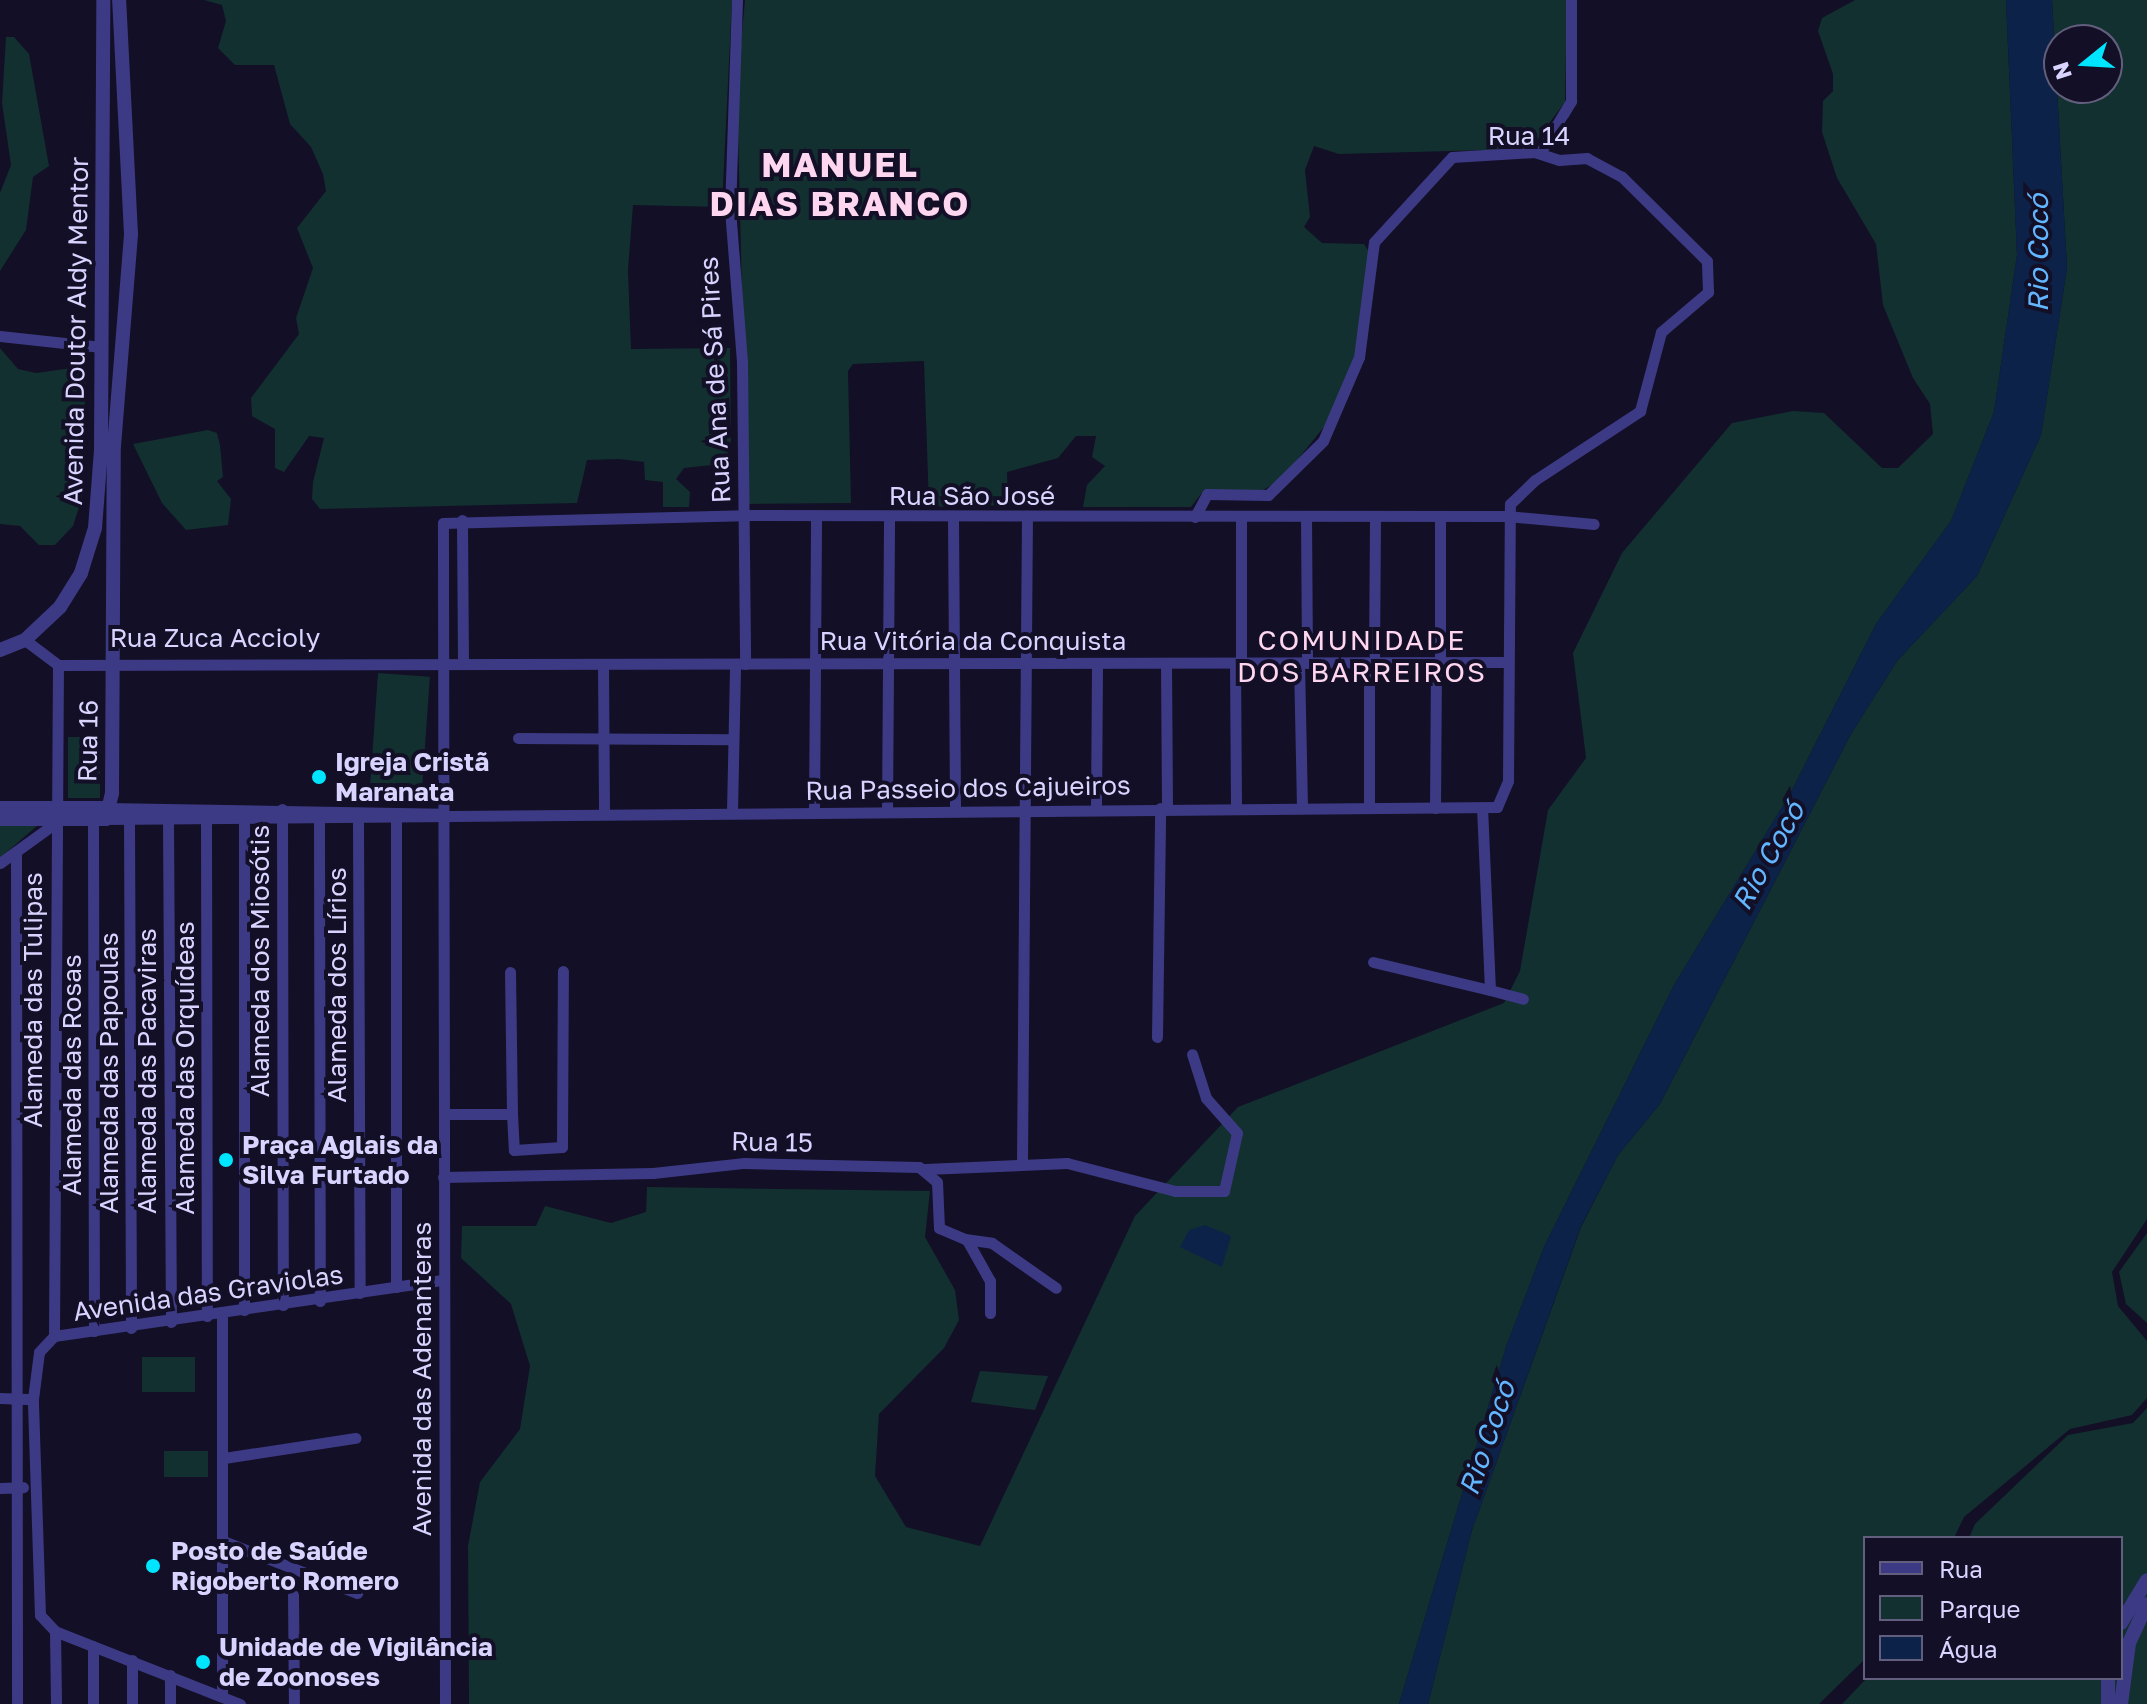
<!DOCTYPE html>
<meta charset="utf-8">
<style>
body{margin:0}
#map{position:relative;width:2147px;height:1704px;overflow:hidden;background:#130f26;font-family:"Golos Text",sans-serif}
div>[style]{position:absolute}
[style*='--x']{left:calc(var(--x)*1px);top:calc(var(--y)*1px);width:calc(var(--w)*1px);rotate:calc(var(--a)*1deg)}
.green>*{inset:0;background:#12302f;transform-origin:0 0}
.water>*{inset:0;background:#0c2248}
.minor>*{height:11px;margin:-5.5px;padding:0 5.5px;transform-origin:5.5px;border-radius:5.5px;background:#3d3a85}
.tertiary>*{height:14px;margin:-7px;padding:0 7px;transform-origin:7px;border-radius:7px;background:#3d3a85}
.dots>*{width:22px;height:22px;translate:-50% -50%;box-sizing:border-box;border:4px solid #130f26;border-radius:50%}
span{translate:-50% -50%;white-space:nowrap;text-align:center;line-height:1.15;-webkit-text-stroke:8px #130f26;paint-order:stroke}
.street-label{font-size:26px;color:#d9d4ff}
.poi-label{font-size:26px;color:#d9d4ff;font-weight:700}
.left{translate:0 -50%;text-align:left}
.water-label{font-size:28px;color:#62b6ff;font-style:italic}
.neighbourhood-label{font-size:28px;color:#ffd6f0;letter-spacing:2px}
.district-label{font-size:34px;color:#ffd6f0;font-weight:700;letter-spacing:2px}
.legend{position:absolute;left:1863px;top:1536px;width:260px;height:144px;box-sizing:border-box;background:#130f26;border:2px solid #625e7d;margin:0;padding:10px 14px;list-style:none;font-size:24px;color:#d9d4ff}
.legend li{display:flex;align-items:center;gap:16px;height:40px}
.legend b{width:40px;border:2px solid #625e7d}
.north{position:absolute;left:2043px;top:24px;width:80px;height:80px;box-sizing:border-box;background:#130f26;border:2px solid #625e7d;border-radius:50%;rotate:252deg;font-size:22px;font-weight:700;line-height:32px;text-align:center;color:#d9d4ff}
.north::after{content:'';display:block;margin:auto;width:28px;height:36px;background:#00e5ff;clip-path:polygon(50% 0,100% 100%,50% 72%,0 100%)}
</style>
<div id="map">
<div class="green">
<i style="clip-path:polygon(204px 0,732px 0,722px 207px,633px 205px,628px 270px,631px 349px,730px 348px,731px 463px,684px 468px,676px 479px,690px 492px,689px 507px,663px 507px,663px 482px,645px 480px,644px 462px,619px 459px,587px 460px,577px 503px,320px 509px,312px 499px,313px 482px,324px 438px,309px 436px,284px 472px,275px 468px,275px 429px,252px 416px,251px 398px,299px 334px,296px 318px,313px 268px,297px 228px,326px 191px,323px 174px,311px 147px,290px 124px,274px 65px,235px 65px,218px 48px,226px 21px,222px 5px)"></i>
<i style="clip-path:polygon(745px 0,1567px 0,1565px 102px,1530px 149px,1339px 154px,1314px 146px,1305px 170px,1310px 217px,1304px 227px,1322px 243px,1364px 244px,1369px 252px,1359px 343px,1332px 417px,1281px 480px,1263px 490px,1204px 490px,1191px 507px,1083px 507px,1087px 485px,1105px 466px,1092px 457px,1096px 436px,1076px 436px,1058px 458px,1007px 472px,1008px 505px,929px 507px,924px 361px,853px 364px,848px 371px,851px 503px,747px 504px,737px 87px)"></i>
<i style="clip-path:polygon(1855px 0,2006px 0,2017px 255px,1994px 412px,1951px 521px,1876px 624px,1790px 794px,1674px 985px,1544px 1247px,1506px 1347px,1399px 1704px,469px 1704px,468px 1546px,480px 1482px,520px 1429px,530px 1366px,511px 1304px,461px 1258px,462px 1226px,536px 1226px,545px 1206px,611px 1223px,646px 1212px,647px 1187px,930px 1191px,925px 1237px,955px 1290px,959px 1320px,944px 1348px,879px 1414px,875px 1476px,906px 1527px,980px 1546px,1135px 1216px,1238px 1107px,1504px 1003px,1520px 971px,1548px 810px,1586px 758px,1573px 653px,1622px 553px,1732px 423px,1793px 411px,1824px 413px,1882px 468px,1898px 468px,1933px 434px,1930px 404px,1913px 378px,1883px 305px,1876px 244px,1837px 178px,1822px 132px,1823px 101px,1833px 91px,1833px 74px,1818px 31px,1822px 18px)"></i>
<i style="clip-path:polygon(evenodd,2052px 0,2147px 0,2147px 1219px,2112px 1272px,2118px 1306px,2147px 1341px,2147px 1398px,2132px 1415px,2070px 1429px,1964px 1517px,1954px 1538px,1865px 1538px,1865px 1659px,1819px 1704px,1428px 1704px,1472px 1530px,1581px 1227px,1618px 1155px,1660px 1104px,1851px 734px,1897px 661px,1977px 576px,2041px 435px,2067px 268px,2052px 0,2059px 40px,2107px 40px,2107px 88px,2059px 88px,2059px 40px)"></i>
<i style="clip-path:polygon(6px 37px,14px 37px,29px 54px,49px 166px,33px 177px,26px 230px,0 271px,0 193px,11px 165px,2px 103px)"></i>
<i style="clip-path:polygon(0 348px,18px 369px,36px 373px,86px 366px,82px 498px,73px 526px,55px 545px,39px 545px,20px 526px,0 524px)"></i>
<i style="clip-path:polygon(208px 430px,217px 433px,220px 445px,223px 477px,217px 481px,231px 499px,228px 525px,186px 530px,162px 503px,133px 444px)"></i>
<i style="left:378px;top:673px;width:52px;height:123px;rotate:4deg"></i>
<i style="left:68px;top:737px;width:32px;height:61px"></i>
<i style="clip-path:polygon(0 825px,38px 825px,0 858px)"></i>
<i style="clip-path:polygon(2147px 1233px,2147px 1323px,2126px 1304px,2119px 1272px)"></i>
<i style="left:142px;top:1357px;width:53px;height:35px"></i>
<i style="clip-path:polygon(980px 1371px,1048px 1376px,1035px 1410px,971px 1402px)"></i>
<i style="clip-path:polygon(2147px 1408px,2147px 1704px,1842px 1704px,1867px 1678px,2121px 1678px,2121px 1538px,1969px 1538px,1975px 1524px,2068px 1435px,2133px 1423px)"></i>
<i style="left:164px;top:1451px;width:44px;height:26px"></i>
</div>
<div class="water">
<i style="clip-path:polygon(2006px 0,2052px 0,2067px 268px,2041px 435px,1977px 576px,1897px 661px,1851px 734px,1660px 1104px,1618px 1155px,1581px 1226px,1472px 1530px,1428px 1704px,1399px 1704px,1506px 1347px,1544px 1247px,1674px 985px,1790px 794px,1876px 624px,1951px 521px,1994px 412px,2017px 255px)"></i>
<i style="clip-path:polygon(1205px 1225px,1231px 1236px,1222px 1267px,1180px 1247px,1189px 1230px)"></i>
</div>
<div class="minor">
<i style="--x:737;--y:0;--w:209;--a:91.9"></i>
<i style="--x:730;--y:209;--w:153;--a:85.5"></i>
<i style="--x:742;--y:362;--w:302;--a:89.4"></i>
<i style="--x:1540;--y:153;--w:61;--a:-59.2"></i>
<i style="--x:1571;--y:101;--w:101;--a:-90"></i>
<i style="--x:0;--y:336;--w:102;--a:6.2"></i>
<i style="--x:1306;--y:516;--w:147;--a:89.6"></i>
<i style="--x:1440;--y:516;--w:146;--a:90"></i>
<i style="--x:953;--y:519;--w:292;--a:89.6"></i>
<i style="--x:462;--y:520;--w:141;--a:89.6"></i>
<i style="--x:25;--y:640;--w:41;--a:37.1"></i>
<i style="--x:58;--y:665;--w:1448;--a:-0.12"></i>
<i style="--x:1369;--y:662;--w:146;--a:90"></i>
<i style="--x:1374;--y:662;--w:146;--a:-89.6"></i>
<i style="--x:1166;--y:663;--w:145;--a:89.6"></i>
<i style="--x:1235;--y:663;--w:144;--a:89.6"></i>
<i style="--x:1241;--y:663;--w:146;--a:-90"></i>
<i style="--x:1299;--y:663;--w:145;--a:88.8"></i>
<i style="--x:603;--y:664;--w:147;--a:89.6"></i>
<i style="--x:518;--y:738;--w:215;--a:0.3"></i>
<i style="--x:106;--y:808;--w:336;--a:1"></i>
<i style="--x:1435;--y:808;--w:146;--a:-89.6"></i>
<i style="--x:282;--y:809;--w:496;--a:89.9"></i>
<i style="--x:1096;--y:809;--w:146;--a:-89.6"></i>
<i style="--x:732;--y:812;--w:148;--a:-88.8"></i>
<i style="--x:814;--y:812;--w:296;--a:-89.6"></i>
<i style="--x:887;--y:812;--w:295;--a:-89.6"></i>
<i style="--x:93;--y:819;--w:512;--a:89.89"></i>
<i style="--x:106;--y:819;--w:1391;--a:-0.49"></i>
<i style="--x:1497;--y:807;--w:28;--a:-67"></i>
<i style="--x:1508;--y:781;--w:277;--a:-89.6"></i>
<i style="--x:1510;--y:504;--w:35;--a:-44"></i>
<i style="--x:1535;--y:480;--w:126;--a:-33.3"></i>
<i style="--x:1640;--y:411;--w:82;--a:-75.1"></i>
<i style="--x:1661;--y:332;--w:62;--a:-40.4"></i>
<i style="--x:1708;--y:292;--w:31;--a:-92"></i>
<i style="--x:1707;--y:261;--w:120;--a:-135.3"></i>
<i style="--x:1622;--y:177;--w:40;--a:-152"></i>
<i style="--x:1587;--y:158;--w:28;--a:176"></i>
<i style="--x:1559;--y:160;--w:25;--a:-162"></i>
<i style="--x:1535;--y:152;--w:83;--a:176.6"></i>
<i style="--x:1452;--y:157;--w:115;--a:132.5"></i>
<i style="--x:1374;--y:242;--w:116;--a:97.4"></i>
<i style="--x:1359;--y:357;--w:91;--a:113.2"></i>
<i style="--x:1323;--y:441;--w:77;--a:135.5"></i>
<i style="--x:1268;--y:495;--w:61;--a:-179.1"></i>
<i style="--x:1207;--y:494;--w:26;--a:118"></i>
<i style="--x:129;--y:819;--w:509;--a:89.77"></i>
<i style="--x:168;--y:820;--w:502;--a:89.66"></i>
<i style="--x:206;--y:820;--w:496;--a:89.9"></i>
<i style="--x:358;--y:820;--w:473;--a:89.8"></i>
<i style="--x:396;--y:820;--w:467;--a:90"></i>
<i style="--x:319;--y:822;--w:479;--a:89.9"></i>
<i style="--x:16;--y:854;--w:850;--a:89.93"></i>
<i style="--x:0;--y:863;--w:67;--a:-35.8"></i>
<i style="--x:1373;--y:962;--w:120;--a:13.5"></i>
<i style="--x:1490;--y:990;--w:183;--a:-92.5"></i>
<i style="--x:1490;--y:990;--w:34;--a:15"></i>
<i style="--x:1157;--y:1037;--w:229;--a:-89.2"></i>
<i style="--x:444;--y:1114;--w:68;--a:0"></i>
<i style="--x:512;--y:1114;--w:142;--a:-90.8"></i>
<i style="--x:512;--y:1114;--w:36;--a:87"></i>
<i style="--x:514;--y:1150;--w:48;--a:-3.6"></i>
<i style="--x:562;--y:1147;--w:176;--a:-89.7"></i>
<i style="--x:1022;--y:1164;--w:645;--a:-89.56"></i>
<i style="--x:925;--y:1169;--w:142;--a:-2.4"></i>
<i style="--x:1067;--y:1163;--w:112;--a:14.5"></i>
<i style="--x:1175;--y:1191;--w:49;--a:0"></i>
<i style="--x:1224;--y:1191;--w:59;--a:-77.4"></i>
<i style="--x:1237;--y:1133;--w:47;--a:-131.5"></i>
<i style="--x:1206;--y:1098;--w:46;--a:-107.7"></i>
<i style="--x:443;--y:1177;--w:210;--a:-1.1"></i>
<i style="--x:653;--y:1173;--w:92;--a:-6.3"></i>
<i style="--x:744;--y:1163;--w:175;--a:1.3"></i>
<i style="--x:919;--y:1167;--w:23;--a:40"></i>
<i style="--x:937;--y:1182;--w:46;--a:87.5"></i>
<i style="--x:939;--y:1228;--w:30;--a:23"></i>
<i style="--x:967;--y:1240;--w:47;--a:60.7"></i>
<i style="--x:990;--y:1281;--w:32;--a:90"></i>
<i style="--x:965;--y:1239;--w:27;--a:8"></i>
<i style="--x:992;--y:1243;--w:78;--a:35.1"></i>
<i style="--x:244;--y:1310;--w:489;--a:-90"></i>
<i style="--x:54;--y:1336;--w:671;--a:-89.66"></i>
<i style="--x:0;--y:1398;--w:33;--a:2"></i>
<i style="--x:224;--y:1458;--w:133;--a:-8.7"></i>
<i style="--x:0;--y:1488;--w:23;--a:-2"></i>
<i style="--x:223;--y:1541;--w:144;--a:21.2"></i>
<i style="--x:293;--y:1595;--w:109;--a:89.5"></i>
<i style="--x:55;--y:1631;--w:73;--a:89.2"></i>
<i style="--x:93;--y:1646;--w:58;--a:90"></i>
<i style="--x:132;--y:1660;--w:44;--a:90"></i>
<i style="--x:170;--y:1675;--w:29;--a:90"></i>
<i style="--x:222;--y:1696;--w:382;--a:-90"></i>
<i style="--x:240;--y:1704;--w:199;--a:-158.5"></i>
<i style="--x:55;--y:1631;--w:22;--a:-133"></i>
<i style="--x:40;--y:1615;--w:216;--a:-91.9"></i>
<i style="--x:33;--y:1399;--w:47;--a:-82.7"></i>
<i style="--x:39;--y:1352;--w:22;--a:-47"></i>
<i style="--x:54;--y:1336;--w:394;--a:-8.2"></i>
<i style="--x:445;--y:1704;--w:1181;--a:-90.1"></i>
<i style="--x:443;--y:523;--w:300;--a:-1.5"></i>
<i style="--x:743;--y:515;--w:763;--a:0.08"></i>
<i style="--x:1506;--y:516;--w:88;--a:5.2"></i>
</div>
<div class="tertiary">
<i style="--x:0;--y:650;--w:27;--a:-22"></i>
<i style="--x:25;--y:640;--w:48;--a:-43.3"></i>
<i style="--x:60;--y:607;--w:40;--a:-58"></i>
<i style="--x:81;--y:573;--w:47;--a:-72.7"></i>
<i style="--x:95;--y:528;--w:78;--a:-85.6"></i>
<i style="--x:101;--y:450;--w:450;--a:-89.7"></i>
<i style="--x:0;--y:808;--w:106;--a:0"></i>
<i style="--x:0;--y:819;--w:106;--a:0"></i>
<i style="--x:106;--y:819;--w:27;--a:-77"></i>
<i style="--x:112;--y:793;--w:347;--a:-89.7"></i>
<i style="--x:114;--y:446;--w:213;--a:-85.4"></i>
<i style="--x:131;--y:234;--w:234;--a:-92.9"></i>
<i style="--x:2121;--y:1623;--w:50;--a:-58.8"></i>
<i style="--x:2108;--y:1704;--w:26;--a:-90"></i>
<i style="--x:2121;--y:1704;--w:62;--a:-82.5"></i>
<i style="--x:2129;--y:1643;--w:43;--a:-65.2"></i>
</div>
<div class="dots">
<i style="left:319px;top:777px;background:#00e5ff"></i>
<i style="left:226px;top:1160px;background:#00e5ff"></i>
<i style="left:153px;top:1566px;background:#00e5ff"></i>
<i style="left:203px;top:1662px;background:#00e5ff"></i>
</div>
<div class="street-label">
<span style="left:1529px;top:136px">Rua 14</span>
<span style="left:76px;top:331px;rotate:-89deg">Avenida Doutor Aldy Mentor</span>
<span style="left:715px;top:380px;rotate:-93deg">Rua Ana de Sá Pires</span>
<span style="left:972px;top:496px">Rua São José</span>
<span style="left:215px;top:638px">Rua Zuca Accioly</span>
<span style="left:973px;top:641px">Rua Vitória da Conquista</span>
<span style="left:88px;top:741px;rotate:-89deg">Rua 16</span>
<span style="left:968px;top:788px;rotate:-1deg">Rua Passeio dos Cajueiros</span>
<span style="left:260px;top:961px;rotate:-90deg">Alameda dos Miosótis</span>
<span style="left:337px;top:985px;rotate:-90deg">Alameda dos Lírios</span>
<span style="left:33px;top:1000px;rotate:-90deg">Alameda das Tulipas</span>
<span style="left:185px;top:1068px;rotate:-90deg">Alameda das Orquídeas</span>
<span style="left:147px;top:1071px;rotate:-90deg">Alameda das Pacaviras</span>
<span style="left:109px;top:1073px;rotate:-90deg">Alameda das Papoulas</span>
<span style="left:72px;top:1075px;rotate:-90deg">Alameda das Rosas</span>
<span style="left:772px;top:1142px;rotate:1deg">Rua 15</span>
<span style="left:208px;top:1293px;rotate:-8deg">Avenida das Graviolas</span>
<span style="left:422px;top:1379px;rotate:-90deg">Avenida das Adenanteras</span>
</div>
<div class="poi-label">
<span class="left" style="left:335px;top:777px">Igreja Cristã<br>Maranata</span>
<span class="left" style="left:242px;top:1160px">Praça Aglais da<br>Silva Furtado</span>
<span class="left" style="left:171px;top:1566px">Posto de Saúde<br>Rigoberto Romero</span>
<span class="left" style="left:219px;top:1662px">Unidade de Vigilância<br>de Zoonoses</span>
</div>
<div class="water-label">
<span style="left:2038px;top:253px;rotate:-90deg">Rio Cocó</span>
<span style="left:1768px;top:856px;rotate:-61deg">Rio Cocó</span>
<span style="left:1487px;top:1438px;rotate:-71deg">Rio Cocó</span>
</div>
<div class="neighbourhood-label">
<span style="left:1362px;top:656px">COMUNIDADE<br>DOS BARREIROS</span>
</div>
<div class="district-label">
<span style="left:840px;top:184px">MANUEL<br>DIAS BRANCO</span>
</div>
<ul class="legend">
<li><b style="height:10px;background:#3d3a85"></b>Rua</li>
<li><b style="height:22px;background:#12302f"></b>Parque</li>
<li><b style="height:22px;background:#0c2248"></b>Água</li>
</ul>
<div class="north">N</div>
</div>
